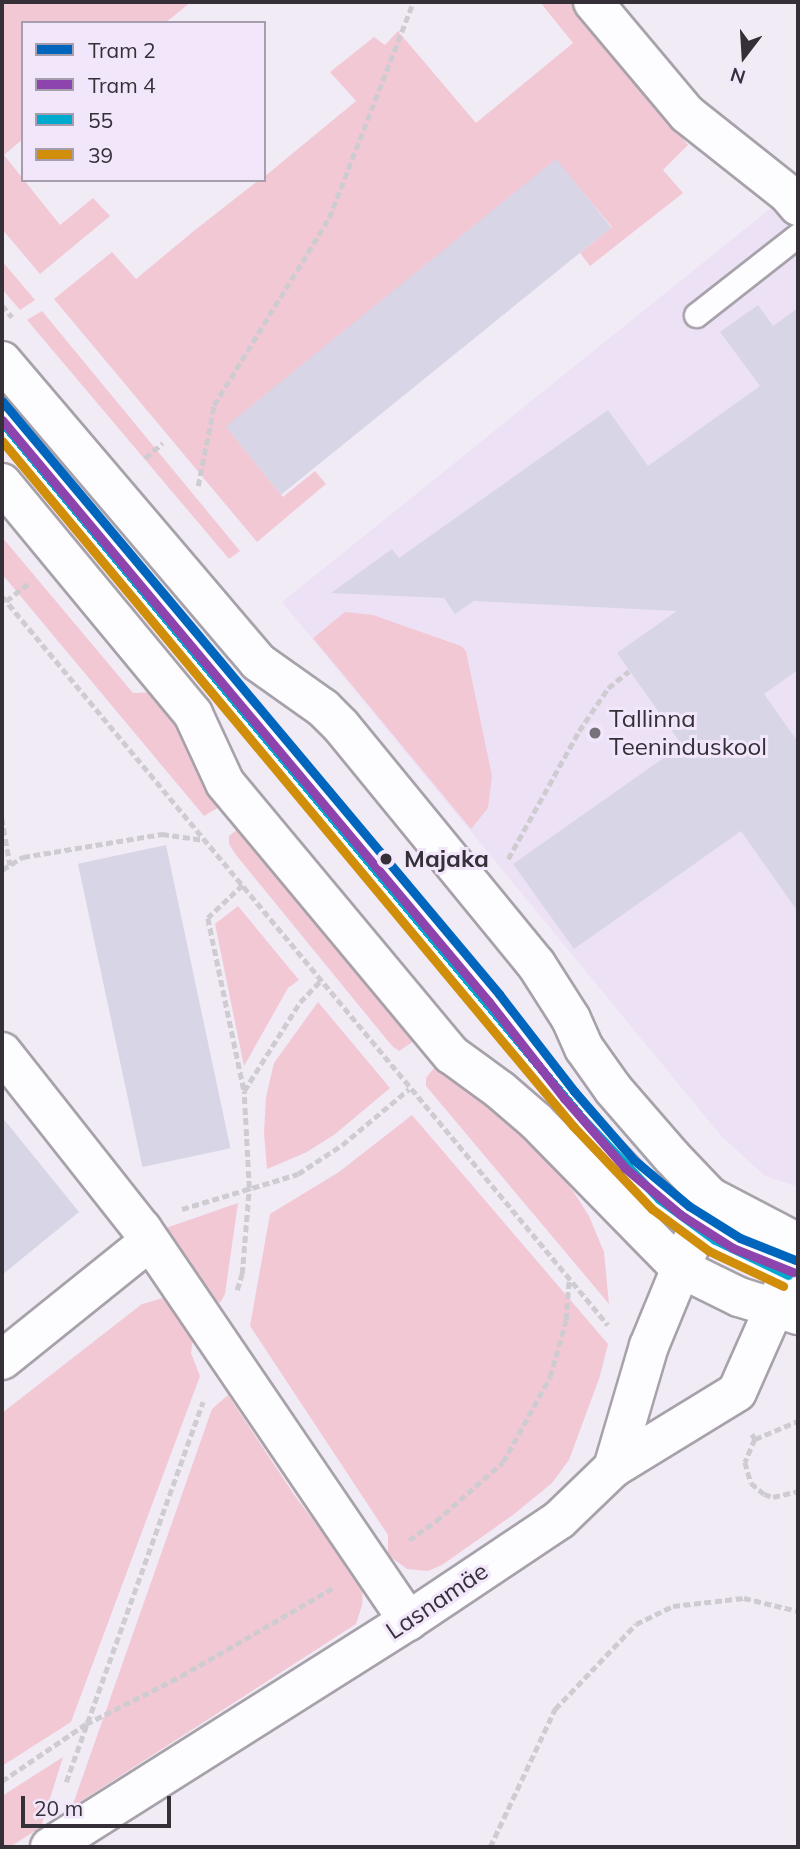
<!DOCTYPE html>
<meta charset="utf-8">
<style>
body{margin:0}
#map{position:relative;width:800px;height:1849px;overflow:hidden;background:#f1ebf6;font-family:Mulish,sans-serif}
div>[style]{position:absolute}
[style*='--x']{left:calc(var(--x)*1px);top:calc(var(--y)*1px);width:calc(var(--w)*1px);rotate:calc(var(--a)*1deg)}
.built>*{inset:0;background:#ede2f5}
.green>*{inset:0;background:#f2c8d4}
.building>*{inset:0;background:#d7d5e6;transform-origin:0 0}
.path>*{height:4.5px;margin-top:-2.25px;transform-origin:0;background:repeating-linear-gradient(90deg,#cfccd1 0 7px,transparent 0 10.5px)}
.roads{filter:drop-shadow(2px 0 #a7a2aa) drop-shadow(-2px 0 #a7a2aa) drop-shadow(0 2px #a7a2aa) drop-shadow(0 -2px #a7a2aa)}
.service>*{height:23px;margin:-11.5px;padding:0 11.5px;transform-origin:11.5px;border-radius:11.5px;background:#fdfcfe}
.minor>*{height:38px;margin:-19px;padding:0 19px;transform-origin:19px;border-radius:19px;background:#fdfcfe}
.tertiary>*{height:38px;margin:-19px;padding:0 19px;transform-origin:19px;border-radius:19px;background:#fdfcfe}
.bus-1>*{height:9px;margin:-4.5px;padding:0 4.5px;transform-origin:4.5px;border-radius:4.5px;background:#00a9ce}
.bus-2>*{height:9px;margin:-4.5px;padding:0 4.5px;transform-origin:4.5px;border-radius:4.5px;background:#d08e0b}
.tram-1>*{height:9px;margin:-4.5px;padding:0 4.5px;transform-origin:4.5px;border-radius:4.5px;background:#0065bd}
.tram-2>*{height:9px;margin:-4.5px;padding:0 4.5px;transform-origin:4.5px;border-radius:4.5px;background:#8e44ad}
.dots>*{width:19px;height:19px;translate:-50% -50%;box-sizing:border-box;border:4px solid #f2e6fb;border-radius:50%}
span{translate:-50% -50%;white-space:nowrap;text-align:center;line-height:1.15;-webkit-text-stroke:6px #f2e6fb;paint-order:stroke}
.poi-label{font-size:24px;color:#353038}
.left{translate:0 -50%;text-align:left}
.stop-label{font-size:24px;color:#353038;font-weight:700}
.street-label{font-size:24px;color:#353038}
.frame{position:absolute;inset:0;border:4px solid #353038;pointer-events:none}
.legend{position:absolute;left:21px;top:21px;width:245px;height:161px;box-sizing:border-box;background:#f2e6fb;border:2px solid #a69dad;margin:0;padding:9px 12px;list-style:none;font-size:21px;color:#353038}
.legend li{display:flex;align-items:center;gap:14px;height:35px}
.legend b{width:35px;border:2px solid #a69dad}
.north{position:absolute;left:709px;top:21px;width:70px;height:70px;-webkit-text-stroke:5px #f2e6fb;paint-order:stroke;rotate:197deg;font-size:19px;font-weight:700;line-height:28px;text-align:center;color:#353038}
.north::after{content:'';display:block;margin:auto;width:24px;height:32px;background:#353038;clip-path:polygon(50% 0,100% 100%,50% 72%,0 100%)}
.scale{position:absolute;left:21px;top:1796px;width:150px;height:32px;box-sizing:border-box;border:4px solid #353038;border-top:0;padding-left:9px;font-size:21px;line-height:24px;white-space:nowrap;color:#353038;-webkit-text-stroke:5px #f2e6fb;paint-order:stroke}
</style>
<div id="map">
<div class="built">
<i style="clip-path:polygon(798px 186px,798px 1187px,765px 1176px,722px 1137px,282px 602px)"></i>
</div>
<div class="green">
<i style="clip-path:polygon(2px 2px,191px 2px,165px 23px,23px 23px,23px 139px,4px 155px,60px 225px,93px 198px,110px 216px,40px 274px,2px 229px)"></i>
<i style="clip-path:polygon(540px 2px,571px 2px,688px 145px,663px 170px,683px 193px,590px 266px,580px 253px,612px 227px,556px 160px,228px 429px,283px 497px,315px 471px,326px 484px,257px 542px,54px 299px,112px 252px,136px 279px,195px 230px,259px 180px,264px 180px,264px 177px,356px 101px,330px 72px,374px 37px,385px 45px,398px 31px,476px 123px,573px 43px)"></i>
<i style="clip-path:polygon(2px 261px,35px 300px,20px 310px,2px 289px)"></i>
<i style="clip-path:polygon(42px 311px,240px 551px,229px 559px,27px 320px)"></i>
<i style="clip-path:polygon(2px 537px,133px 693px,158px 692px,185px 730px,221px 806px,204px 816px,2px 574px)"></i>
<i style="clip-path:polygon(345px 612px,373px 615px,461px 646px,466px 651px,492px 776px,488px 808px,471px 829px,313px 638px)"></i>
<i style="clip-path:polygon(239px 828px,417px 1039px,399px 1051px,392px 1046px,236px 855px,229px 844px,229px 836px)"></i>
<i style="clip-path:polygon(238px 906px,299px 980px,288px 988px,244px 1066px,215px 924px)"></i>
<i style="clip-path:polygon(318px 1002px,390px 1088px,334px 1135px,305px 1153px,267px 1169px,264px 1133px,266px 1097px,274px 1063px)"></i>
<i style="clip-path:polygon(438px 1063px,492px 1103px,533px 1141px,573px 1191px,589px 1216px,604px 1252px,609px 1304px,426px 1086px,426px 1078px)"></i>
<i style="clip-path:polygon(412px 1115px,608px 1344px,600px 1376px,569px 1460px,552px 1483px,513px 1515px,442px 1565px,428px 1571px,407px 1569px,388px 1555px,388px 1535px,250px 1326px,270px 1214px,339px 1172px)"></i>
<i style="clip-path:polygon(238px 1203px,225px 1294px,220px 1303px,203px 1290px,163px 1229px)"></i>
<i style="clip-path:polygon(167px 1297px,194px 1334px,191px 1353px,200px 1376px,71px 1722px,2px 1766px,2px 1413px,142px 1304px)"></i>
<i style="clip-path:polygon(228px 1395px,295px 1496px,363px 1586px,362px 1605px,356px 1624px,72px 1807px,212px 1409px)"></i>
<i style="clip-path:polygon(63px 1757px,41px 1827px,10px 1847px,2px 1847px,2px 1796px)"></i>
</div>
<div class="building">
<i style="left:556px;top:159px;width:88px;height:425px;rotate:51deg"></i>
<i style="clip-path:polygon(758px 305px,773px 326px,798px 308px,798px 670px,764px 694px,798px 742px,798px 912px,741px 831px,574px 949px,513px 864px,682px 745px,617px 653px,677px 611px,474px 601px,455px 614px,444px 598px,331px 593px,392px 549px,399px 558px,608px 410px,648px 466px,760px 386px,720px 332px)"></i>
<i style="left:166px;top:845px;width:310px;height:90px;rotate:78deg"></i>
<i style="clip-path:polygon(2px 1117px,79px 1212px,2px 1275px)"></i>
</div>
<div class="path">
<i style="--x:2;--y:305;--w:16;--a:50"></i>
<i style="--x:145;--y:458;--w:23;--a:-40"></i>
<i style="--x:198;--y:486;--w:83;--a:-78.8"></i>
<i style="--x:214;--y:405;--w:220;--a:-58.4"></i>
<i style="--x:329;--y:218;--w:232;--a:-68.7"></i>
<i style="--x:2;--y:596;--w:948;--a:50.26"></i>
<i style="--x:6;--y:601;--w:28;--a:-38"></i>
<i style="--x:2;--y:818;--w:48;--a:80.3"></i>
<i style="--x:508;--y:859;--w:146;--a:-61"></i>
<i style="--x:579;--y:731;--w:52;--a:-56"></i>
<i style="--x:608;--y:688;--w:27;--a:-39"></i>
<i style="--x:2;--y:870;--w:25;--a:-32"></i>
<i style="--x:23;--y:857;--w:141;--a:-9.4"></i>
<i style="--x:162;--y:834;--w:43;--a:7.9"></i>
<i style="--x:243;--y:885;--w:48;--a:136.7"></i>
<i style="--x:208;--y:918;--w:176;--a:78.2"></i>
<i style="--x:182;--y:1209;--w:121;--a:-16.8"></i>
<i style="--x:298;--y:1174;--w:53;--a:-33.4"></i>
<i style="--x:342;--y:1145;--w:87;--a:-39.9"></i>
<i style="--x:237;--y:1290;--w:17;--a:-73"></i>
<i style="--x:242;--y:1274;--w:86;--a:-85.3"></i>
<i style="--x:249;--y:1188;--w:97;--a:-93"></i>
<i style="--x:244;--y:1091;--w:105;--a:-57.8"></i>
<i style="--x:300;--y:1002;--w:30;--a:-46"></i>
<i style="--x:752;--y:1434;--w:6;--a:59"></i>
<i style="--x:755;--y:1439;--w:47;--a:-22.7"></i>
<i style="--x:755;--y:1439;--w:25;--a:113"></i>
<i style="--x:745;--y:1462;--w:22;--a:74"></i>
<i style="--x:751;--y:1483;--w:17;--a:40"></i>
<i style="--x:764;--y:1494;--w:9;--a:18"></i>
<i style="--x:773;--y:1497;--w:26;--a:-13"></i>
<i style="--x:409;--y:1540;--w:33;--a:-35"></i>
<i style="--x:436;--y:1521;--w:89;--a:-41.4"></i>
<i style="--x:503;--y:1462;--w:97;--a:-61.1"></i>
<i style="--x:550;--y:1377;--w:59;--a:-74.3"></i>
<i style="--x:566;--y:1320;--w:41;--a:-85.8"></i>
<i style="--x:2;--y:1781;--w:102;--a:-34.2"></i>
<i style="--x:86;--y:1724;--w:106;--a:-26.8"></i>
<i style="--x:181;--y:1676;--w:176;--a:-30.1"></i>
<i style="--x:66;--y:1782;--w:404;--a:-70.2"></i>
<i style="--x:490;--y:1847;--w:153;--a:-64.8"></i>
<i style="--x:555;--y:1709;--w:117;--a:-46.4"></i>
<i style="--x:636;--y:1624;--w:41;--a:-25.9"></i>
<i style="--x:673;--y:1606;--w:71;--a:-6.4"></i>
<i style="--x:744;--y:1598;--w:56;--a:13.5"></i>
</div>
<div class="roads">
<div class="service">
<i style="--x:696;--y:315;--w:130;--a:-38.1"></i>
<i style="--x:2;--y:422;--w:906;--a:50.19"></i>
<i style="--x:582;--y:1118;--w:112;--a:46.5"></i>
<i style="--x:659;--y:1199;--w:69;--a:36.2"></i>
<i style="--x:715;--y:1240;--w:81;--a:25.6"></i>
</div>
<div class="minor">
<i style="--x:593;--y:2;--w:146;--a:50"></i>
<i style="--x:687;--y:114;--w:129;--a:38.4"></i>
<i style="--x:788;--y:194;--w:16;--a:50"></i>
<i style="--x:2;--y:1052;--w:226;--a:51.7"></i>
<i style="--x:142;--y:1229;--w:474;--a:55.8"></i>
<i style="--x:2;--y:1360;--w:189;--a:-38.8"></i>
<i style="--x:613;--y:1468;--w:127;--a:-73.6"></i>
<i style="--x:649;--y:1346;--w:161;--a:-67.7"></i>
<i style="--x:50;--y:1847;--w:423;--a:-32.3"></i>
<i style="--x:408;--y:1621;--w:182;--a:-33.8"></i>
<i style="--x:559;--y:1520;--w:75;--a:-43.9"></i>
<i style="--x:613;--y:1468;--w:145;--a:-31.5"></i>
<i style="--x:737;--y:1392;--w:116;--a:-66.1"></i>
<i style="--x:784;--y:1286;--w:45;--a:-74.4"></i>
</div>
<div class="tertiary">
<i style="--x:2;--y:361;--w:395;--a:49.6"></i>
<i style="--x:258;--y:662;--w:80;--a:35.3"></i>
<i style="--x:323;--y:708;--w:25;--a:45"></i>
<i style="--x:341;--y:726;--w:308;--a:50.7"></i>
<i style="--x:536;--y:964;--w:65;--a:57.5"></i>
<i style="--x:571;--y:1019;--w:32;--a:66"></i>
<i style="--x:584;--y:1048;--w:50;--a:54.7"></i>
<i style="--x:613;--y:1089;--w:90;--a:49.1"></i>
<i style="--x:672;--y:1157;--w:55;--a:46.5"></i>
<i style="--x:710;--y:1197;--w:99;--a:27.6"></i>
<i style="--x:2;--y:483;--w:300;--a:50.4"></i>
<i style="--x:193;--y:714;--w:76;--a:65.1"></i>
<i style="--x:225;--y:783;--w:354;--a:50.2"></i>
<i style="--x:452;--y:1055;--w:59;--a:36.1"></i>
<i style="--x:500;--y:1090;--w:48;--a:40.7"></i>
<i style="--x:536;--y:1121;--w:206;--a:45.6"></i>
<i style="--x:680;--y:1268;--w:66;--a:26.2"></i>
<i style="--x:739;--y:1297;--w:62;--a:17"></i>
</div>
</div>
<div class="bus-1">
<i style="--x:2;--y:422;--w:906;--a:50.19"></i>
<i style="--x:582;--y:1118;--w:112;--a:46.5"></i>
<i style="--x:659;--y:1199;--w:69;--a:36.2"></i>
<i style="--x:715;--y:1240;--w:81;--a:25.6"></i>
</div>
<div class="bus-2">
<i style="--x:2;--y:441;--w:892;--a:50.19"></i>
<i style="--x:573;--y:1126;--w:115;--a:46.4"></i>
<i style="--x:652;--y:1209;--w:71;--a:36.4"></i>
<i style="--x:709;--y:1251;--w:82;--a:25.3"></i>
</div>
<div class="tram-1">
<i style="--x:2;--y:401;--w:774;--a:50.03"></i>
<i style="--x:499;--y:994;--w:123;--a:52.3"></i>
<i style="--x:574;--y:1091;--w:91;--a:49"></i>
<i style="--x:634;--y:1160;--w:72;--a:39.9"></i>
<i style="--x:689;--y:1206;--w:60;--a:32.1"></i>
<i style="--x:740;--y:1238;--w:62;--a:21.6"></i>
</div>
<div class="tram-2">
<i style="--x:2;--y:420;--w:759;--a:50.08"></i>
<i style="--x:489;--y:1002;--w:122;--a:52"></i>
<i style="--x:564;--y:1098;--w:93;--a:48.9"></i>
<i style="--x:625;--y:1168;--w:73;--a:40"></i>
<i style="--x:681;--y:1215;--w:62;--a:32.4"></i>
<i style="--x:733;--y:1248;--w:65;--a:21.8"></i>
</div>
<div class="dots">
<i style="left:595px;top:733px;background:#77717a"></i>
<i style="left:386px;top:859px;background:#353038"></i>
</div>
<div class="poi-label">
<span class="left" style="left:609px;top:733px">Tallinna<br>Teeninduskool</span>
</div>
<div class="stop-label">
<span class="left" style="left:404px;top:859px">Majaka</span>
</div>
<div class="street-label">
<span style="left:437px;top:1601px;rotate:-34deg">Lasnamäe</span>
</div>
<div class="frame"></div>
<ul class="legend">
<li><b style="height:9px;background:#0065bd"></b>Tram 2</li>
<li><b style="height:9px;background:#8e44ad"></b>Tram 4</li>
<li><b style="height:9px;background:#00a9ce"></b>55</li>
<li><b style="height:9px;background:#d08e0b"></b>39</li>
</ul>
<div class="north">N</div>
<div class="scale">20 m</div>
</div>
